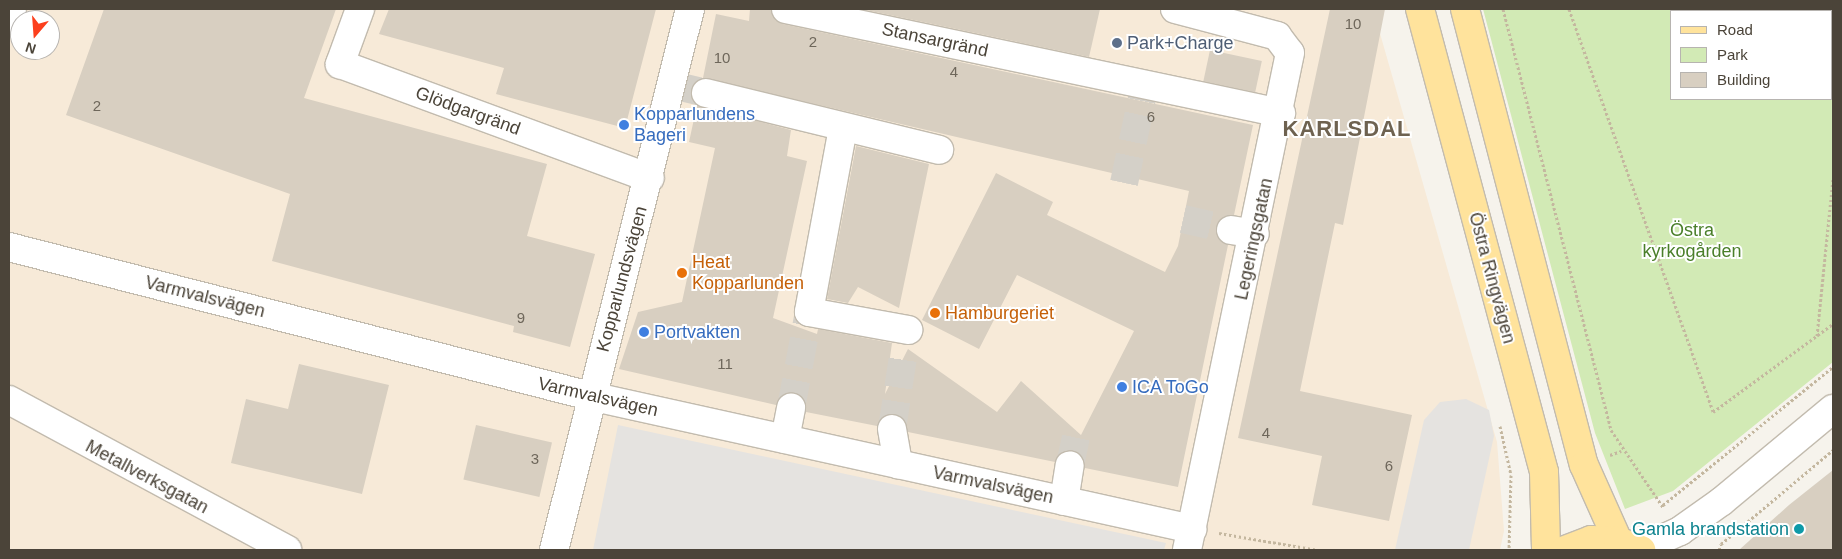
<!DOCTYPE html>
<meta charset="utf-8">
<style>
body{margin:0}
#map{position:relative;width:1842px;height:559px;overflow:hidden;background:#f6f3ec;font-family:Helvetica,sans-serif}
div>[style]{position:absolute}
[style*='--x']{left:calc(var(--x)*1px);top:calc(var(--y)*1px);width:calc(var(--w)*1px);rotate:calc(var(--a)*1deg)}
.commercial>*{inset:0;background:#f7ead8}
.green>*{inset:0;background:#d2eab5}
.parking>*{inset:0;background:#e5e3e0}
.building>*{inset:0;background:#d8cfc1;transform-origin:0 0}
.minor-tunnel>*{height:28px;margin-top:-14px;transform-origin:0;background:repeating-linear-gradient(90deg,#d4d0c8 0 28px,transparent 0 42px)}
.path>*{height:3px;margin-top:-1.5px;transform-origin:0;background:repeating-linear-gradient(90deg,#c4b79f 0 2.5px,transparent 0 5px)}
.roads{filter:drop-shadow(1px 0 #c2bbae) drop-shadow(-1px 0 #c2bbae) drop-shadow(0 1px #c2bbae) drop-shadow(0 -1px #c2bbae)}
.minor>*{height:28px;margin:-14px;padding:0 14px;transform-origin:14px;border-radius:14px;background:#fff}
.major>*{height:28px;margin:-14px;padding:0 14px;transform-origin:14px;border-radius:14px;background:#ffe39c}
.dots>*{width:14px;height:14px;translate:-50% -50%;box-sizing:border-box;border:2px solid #fff;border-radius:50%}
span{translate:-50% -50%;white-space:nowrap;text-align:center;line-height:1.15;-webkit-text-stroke:4px #fff;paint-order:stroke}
.number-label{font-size:15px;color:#6e675b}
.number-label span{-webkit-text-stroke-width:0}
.street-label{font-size:18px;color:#4b4439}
.service-label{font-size:18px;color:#4e5e75}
.left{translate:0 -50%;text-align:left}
.shop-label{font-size:18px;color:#366cbe}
.park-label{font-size:18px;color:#4a7f2a}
.food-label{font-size:18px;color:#c56008}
.culture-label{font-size:18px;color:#0d838f}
.right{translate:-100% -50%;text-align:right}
.district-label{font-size:22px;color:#6e6250;font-weight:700;letter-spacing:1px}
.frame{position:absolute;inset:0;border:10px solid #4b4439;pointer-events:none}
.legend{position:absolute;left:1670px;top:10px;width:162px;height:90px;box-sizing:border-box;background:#fff;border:1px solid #b7b4b0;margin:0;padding:6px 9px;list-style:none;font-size:15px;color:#4b4439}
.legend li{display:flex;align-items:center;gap:10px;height:25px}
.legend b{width:25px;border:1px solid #b7b4b0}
.north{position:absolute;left:10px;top:10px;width:50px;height:50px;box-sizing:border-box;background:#fff;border:1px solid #b7b4b0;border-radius:50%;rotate:198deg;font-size:14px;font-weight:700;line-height:20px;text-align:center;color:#4b4439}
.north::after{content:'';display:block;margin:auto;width:18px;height:22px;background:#fc3f1d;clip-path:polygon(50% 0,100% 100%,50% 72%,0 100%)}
</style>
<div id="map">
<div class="commercial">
<i style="clip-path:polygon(evenodd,9px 9px,1373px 9px,1497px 442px,1504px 531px,1500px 550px,9px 550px,9px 9px,20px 20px,50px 20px,50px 50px,20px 50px,20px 20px)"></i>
</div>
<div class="green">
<i style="clip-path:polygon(evenodd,1483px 9px,1833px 9px,1833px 362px,1673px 491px,1625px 509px,1595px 433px,1483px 9px,1671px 11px,1831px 11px,1831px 99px,1671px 99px,1671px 11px)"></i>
</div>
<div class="parking">
<i style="clip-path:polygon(1466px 399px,1489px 410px,1494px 436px,1469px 550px,1395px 550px,1424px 420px,1440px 402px)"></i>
<i style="clip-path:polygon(618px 425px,1166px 543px,1164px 550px,593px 550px)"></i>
</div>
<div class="building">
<i style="clip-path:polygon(104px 9px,336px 9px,304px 98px,547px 164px,527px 236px,595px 254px,570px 347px,513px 332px,514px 326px,272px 261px,290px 194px,66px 115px)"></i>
<i style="clip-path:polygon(389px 9px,656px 9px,625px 128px,496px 94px,504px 68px,379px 34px)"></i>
<i style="clip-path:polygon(750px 9px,771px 9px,775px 20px,783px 24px,1253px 125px,1234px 215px,1225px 216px,1216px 227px,1217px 236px,1228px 245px,1178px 487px,1085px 468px,1084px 459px,1073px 450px,1064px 451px,1055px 462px,908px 432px,897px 414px,882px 417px,877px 426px,806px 412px,806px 402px,794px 393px,785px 393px,776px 405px,619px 369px,638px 312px,682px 302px,715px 148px,689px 142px,697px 105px,791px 130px,787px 156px,807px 161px,773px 318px,817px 334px,818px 329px,892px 343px,885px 394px,908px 349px,997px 412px,1021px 381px,1081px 435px,1134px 331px,1017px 275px,979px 349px,922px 320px,996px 173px,1053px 202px,1047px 215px,1165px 272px,1178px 246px,1189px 191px,703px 78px,716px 14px,749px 21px)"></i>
<i style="clip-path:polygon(861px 9px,1100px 9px,1089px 57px)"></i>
<i style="clip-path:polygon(1330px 9px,1385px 9px,1343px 225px,1335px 223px,1300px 391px,1412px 415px,1389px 521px,1312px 505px,1322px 456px,1238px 438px)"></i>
<i style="left:1210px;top:50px;width:53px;height:32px;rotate:12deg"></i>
<i style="clip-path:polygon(856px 146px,929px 164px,899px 308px,858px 287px,848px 303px,827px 299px)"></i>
<i style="clip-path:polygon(299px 364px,389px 385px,362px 494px,231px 463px,246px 399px,288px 409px)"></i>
<i style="left:476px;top:425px;width:78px;height:56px;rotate:13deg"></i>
<i style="clip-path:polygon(1833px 470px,1833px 550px,1739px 550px,1789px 505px)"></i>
</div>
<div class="minor-tunnel">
<i style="--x:672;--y:85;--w:35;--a:13"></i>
<i style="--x:1124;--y:183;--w:101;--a:-78"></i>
<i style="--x:1183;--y:219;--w:49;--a:12.9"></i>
<i style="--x:791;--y:408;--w:98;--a:-79.4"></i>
<i style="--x:892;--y:429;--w:79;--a:-81.3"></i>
<i style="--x:1070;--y:465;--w:40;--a:-78"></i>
</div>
<div class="path">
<i style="--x:1503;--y:9;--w:435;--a:75.6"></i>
<i style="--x:1611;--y:430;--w:93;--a:56"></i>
<i style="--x:1569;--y:9;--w:428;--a:70.3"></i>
<i style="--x:1713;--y:412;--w:149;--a:-36.3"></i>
<i style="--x:1817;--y:336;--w:159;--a:-84.2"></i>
<i style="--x:1500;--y:426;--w:50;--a:77.3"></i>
<i style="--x:1511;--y:475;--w:75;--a:91.5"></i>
<i style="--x:1610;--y:455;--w:12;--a:-20"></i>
<i style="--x:1663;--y:505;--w:219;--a:-39.1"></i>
<i style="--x:1219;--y:533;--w:99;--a:9.8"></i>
<i style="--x:1719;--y:550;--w:6;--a:-72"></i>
<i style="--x:1721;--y:544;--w:146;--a:-40"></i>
</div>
<div class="roads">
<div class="minor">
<i style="--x:360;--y:9;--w:59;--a:110"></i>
<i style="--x:340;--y:64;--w:330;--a:20.2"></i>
<i style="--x:786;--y:9;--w:506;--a:11.87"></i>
<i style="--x:1175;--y:9;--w:106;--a:14.8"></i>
<i style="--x:1277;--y:36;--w:21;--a:53"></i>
<i style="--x:1290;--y:53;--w:508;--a:101.71"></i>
<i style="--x:9;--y:20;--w:11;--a:-75"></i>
<i style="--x:706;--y:93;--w:240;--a:13.7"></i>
<i style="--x:843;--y:128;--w:187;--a:100.5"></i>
<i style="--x:809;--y:312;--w:101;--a:10.3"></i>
<i style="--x:1231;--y:230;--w:24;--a:9"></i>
<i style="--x:9;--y:247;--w:600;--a:14.38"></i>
<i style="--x:590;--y:396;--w:617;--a:12.46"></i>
<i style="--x:9;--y:400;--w:316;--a:28.3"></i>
<i style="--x:892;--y:429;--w:36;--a:80"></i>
<i style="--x:785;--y:439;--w:32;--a:-79"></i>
<i style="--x:1064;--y:501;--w:36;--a:-81"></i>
<i style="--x:1640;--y:549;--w:44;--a:-24.2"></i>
<i style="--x:1680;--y:531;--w:52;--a:-35.5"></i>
<i style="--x:1722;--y:501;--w:144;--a:-39.7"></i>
<i style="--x:554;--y:550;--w:558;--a:-75.89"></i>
</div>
<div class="major">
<i style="--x:1420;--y:9;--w:479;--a:75"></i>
<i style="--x:1544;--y:472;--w:78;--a:88.5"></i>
<i style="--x:1465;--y:9;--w:471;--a:75.4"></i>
<i style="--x:1584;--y:465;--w:83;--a:65.9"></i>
<i style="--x:1565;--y:550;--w:28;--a:-21"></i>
<i style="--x:1591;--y:540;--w:27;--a:2"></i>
<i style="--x:1618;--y:541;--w:25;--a:21"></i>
</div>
</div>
<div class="dots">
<i style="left:1117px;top:43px;background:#5c6f8a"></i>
<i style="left:624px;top:125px;background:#3f7fe0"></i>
<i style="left:682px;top:273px;background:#e8710a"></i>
<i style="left:935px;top:313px;background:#e8710a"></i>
<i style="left:644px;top:332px;background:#3f7fe0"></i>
<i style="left:1122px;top:387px;background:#3f7fe0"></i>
<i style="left:1799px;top:529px;background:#0f9aa8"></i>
</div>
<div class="number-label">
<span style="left:1353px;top:24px">10</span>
<span style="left:813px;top:42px">2</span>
<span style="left:722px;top:58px">10</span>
<span style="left:954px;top:72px">4</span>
<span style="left:97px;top:106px">2</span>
<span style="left:1151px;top:117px">6</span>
<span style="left:521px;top:318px">9</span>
<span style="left:725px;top:364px">11</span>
<span style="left:1266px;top:433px">4</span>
<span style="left:535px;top:459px">3</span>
<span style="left:1389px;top:466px">6</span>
</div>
<div class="street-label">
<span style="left:935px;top:40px;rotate:12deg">Stansargränd</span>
<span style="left:468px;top:111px;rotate:20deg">Glödgargränd</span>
<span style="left:1254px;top:239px;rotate:-78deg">Legeringsgatan</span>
<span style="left:1492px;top:278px;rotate:75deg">Östra Ringvägen</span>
<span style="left:622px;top:279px;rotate:-75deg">Kopparlundsvägen</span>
<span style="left:205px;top:297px;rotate:14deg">Varmvalsvägen</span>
<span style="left:598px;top:397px;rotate:13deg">Varmvalsvägen</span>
<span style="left:147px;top:477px;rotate:28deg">Metallverksgatan</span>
<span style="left:993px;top:485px;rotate:12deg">Varmvalsvägen</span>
</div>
<div class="service-label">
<span class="left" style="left:1127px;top:43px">Park+Charge</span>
</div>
<div class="shop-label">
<span class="left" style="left:634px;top:125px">Kopparlundens<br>Bageri</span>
<span class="left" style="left:654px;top:332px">Portvakten</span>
<span class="left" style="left:1132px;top:387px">ICA ToGo</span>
</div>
<div class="park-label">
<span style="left:1692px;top:241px">Östra<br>kyrkogården</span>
</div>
<div class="food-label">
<span class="left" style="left:692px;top:273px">Heat<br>Kopparlunden</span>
<span class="left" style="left:945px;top:313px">Hamburgeriet</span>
</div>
<div class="culture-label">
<span class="right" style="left:1789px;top:529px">Gamla brandstation</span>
</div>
<div class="district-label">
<span style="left:1347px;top:129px">KARLSDAL</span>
</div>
<div class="frame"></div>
<ul class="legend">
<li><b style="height:6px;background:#ffe39c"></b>Road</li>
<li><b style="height:14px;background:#d2eab5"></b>Park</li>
<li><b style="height:14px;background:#d8cfc1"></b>Building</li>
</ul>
<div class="north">N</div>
</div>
